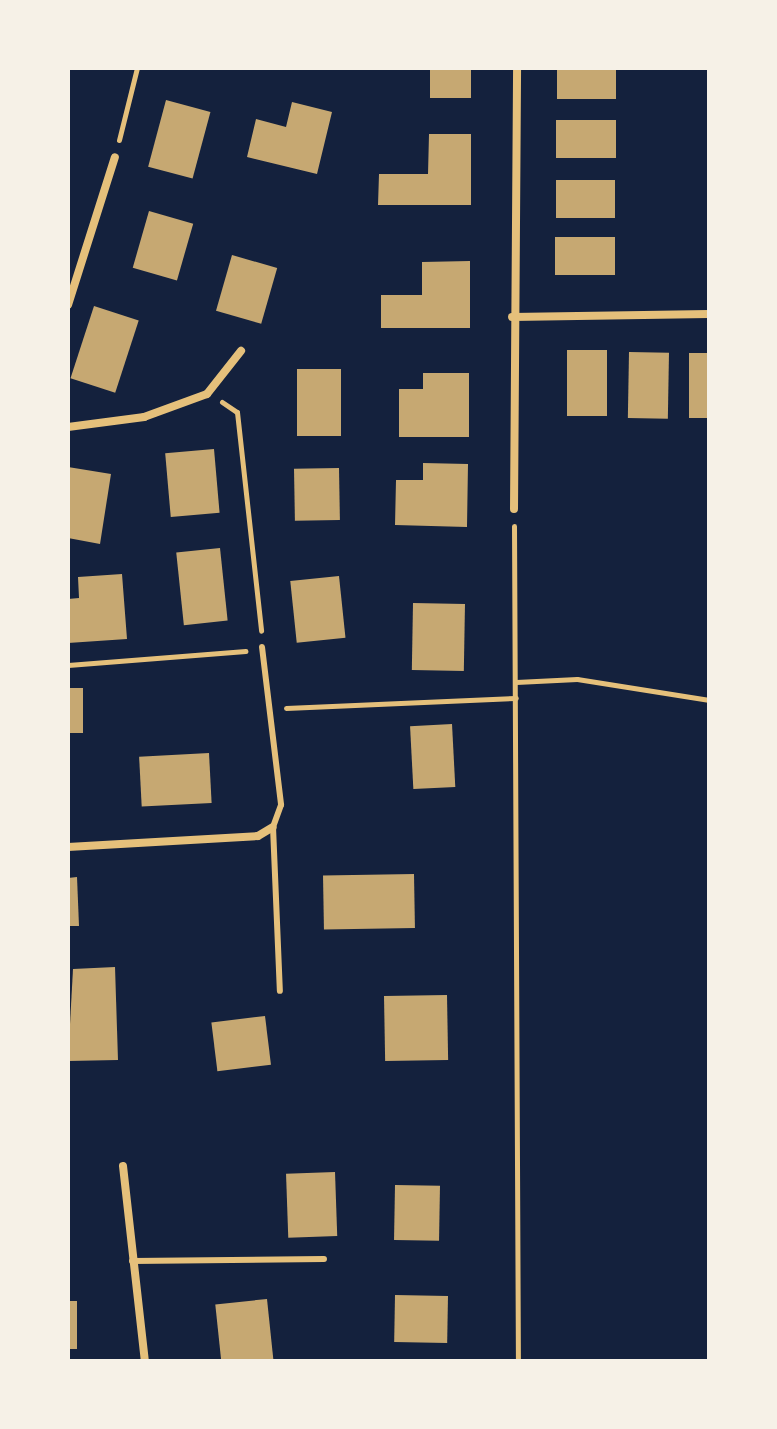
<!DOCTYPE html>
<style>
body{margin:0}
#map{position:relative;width:777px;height:1429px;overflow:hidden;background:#14213d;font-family:"IBM Plex Sans",sans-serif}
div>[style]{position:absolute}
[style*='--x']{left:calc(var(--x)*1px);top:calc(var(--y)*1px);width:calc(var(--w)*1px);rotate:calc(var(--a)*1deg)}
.building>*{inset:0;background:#c6a872;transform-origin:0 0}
.path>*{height:5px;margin:-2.5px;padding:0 2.5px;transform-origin:2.5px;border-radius:2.5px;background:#e5c07b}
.service>*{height:6px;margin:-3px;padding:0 3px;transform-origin:3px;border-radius:3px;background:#e5c07b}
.minor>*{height:8px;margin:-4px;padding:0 4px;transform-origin:4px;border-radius:4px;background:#e5c07b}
span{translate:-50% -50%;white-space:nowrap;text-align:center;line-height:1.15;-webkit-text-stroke:8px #f6f1e7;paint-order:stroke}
.frame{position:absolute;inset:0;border:70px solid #f6f1e7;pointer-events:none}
</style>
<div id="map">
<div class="building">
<i style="left:430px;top:68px;width:41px;height:30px"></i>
<i style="left:557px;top:68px;width:59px;height:31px"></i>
<i style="left:166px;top:100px;width:46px;height:69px;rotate:15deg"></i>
<i style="clip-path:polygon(292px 102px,332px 112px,317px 174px,247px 157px,256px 119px,286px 127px)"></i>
<i style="left:556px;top:120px;width:60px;height:38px"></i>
<i style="clip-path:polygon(429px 134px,471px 134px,471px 205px,378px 205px,379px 174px,428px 174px)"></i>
<i style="left:556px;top:180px;width:59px;height:38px"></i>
<i style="left:149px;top:211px;width:46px;height:59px;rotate:16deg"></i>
<i style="left:555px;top:237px;width:60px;height:38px"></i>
<i style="left:232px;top:255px;width:47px;height:58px;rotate:16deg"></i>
<i style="clip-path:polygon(470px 261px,470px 328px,381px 328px,381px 295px,422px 295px,422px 262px)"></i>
<i style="left:94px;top:306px;width:47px;height:76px;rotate:18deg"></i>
<i style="left:567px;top:350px;width:40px;height:66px"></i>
<i style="left:629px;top:352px;width:40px;height:66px;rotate:1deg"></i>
<i style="left:689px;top:353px;width:20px;height:65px"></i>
<i style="left:297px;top:369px;width:44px;height:67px"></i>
<i style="clip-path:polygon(423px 373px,469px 373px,469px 437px,399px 437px,399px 389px,423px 389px)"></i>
<i style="left:214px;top:449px;width:64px;height:49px;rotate:85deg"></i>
<i style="clip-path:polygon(423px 463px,468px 464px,467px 527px,395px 525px,396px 480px,423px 480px)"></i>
<i style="clip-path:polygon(68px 467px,111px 474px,100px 544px,68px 538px)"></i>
<i style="left:339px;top:468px;width:52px;height:45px;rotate:89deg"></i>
<i style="left:220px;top:548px;width:73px;height:44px;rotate:84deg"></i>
<i style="clip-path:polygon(122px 574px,127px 639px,68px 643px,68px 599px,79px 598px,78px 577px)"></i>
<i style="left:339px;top:576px;width:62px;height:49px;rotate:84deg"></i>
<i style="left:413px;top:603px;width:52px;height:67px;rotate:1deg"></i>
<i style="left:68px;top:688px;width:15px;height:45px"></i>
<i style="left:452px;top:724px;width:63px;height:42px;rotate:87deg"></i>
<i style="left:209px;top:753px;width:50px;height:70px;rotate:87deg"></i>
<i style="left:414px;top:874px;width:54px;height:91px;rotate:89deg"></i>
<i style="clip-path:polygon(77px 877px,79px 926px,68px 926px,68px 878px)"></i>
<i style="clip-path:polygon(115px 967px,118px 1060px,68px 1061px,73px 969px)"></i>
<i style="left:447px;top:995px;width:65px;height:63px;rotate:89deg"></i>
<i style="left:265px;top:1016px;width:49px;height:54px;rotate:83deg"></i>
<i style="left:335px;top:1172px;width:64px;height:49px;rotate:88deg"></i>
<i style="left:395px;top:1185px;width:45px;height:55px;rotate:1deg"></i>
<i style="left:395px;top:1295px;width:53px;height:47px;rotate:1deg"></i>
<i style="left:267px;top:1299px;width:62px;height:52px;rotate:84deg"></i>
<i style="left:68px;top:1301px;width:9px;height:48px"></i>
</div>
<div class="path">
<i style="--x:119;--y:140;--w:74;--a:-76"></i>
<i style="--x:222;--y:402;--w:18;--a:34"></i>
<i style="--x:237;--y:412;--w:220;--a:83.7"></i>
<i style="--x:514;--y:526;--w:835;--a:89.73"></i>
<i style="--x:68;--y:665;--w:178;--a:-4.5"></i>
<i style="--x:516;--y:682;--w:61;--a:-2.8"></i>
<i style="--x:577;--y:679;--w:134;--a:9"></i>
<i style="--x:286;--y:708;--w:230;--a:-2.5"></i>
</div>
<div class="service">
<i style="--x:262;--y:647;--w:159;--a:83.1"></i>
<i style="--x:281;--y:805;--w:23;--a:110"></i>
<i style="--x:273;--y:827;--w:164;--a:87.6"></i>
<i style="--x:132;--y:1261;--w:192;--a:-0.6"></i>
</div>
<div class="minor">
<i style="--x:68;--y:305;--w:155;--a:-72.4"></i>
<i style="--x:512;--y:317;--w:197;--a:-0.9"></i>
<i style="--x:68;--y:427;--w:77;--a:-7.5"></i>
<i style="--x:144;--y:417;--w:67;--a:-20.1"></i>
<i style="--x:207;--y:394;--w:55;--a:-51.7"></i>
<i style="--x:514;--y:509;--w:441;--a:-89.6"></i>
<i style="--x:68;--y:847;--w:190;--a:-3.3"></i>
<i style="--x:258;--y:836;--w:17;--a:-31"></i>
<i style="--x:123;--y:1166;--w:196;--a:83.6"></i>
</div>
<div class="frame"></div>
</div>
